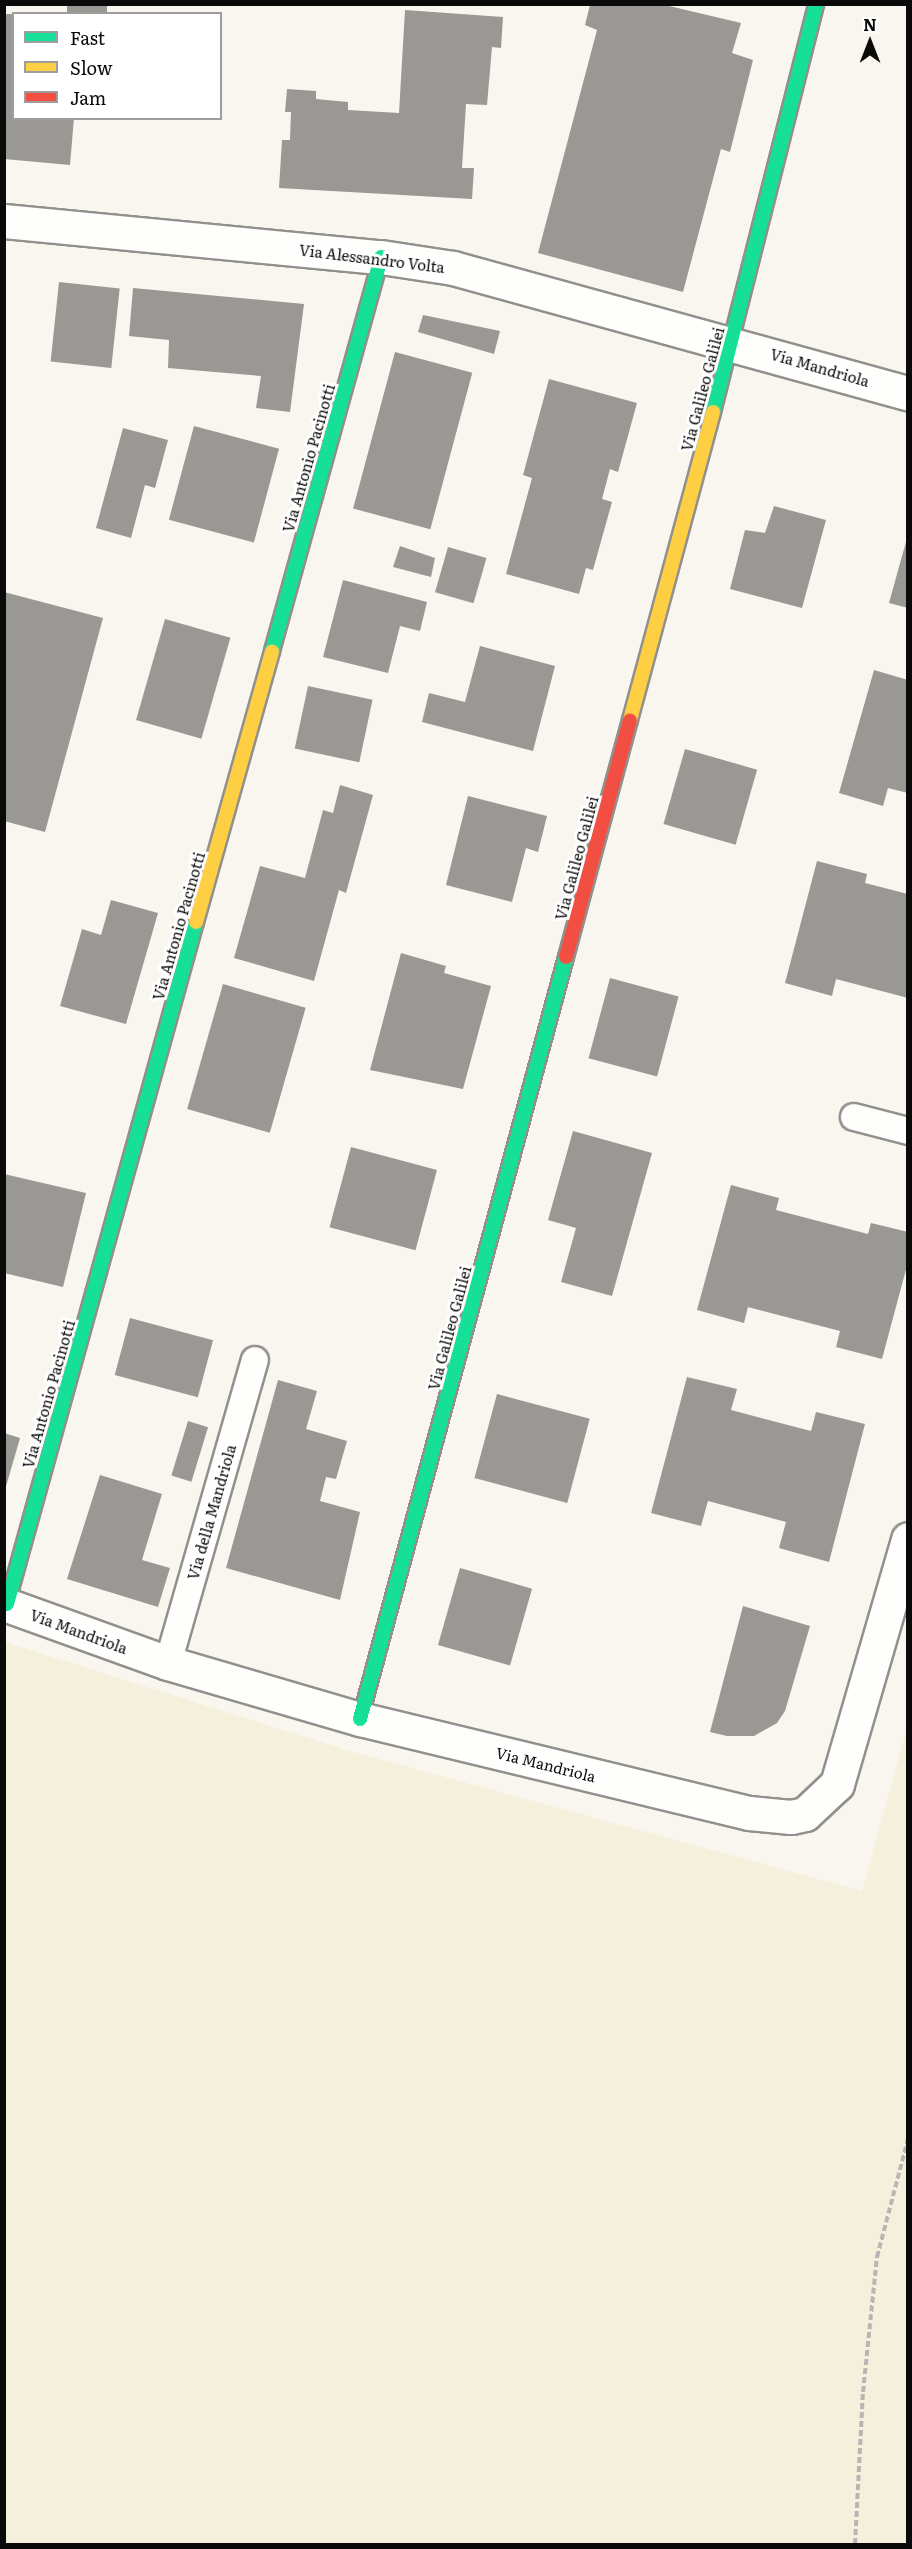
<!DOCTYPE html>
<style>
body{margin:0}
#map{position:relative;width:912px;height:2549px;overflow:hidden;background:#f8f6ee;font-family:Literata,serif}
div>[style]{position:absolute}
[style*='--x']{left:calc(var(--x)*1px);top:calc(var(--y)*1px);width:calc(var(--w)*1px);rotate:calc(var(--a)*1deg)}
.farmland>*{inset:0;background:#f4f0db}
.building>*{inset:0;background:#9a9894;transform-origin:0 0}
.path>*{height:4px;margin-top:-2px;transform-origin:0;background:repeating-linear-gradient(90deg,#b7b6b5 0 6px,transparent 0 9px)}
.roads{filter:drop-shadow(2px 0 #91908d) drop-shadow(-2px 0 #91908d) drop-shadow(0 2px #91908d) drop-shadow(0 -2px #91908d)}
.lane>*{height:26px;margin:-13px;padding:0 13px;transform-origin:13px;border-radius:13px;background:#fefefc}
.street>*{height:33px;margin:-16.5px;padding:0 16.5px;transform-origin:16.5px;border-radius:16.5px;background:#fefefc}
.fast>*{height:14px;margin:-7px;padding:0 7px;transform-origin:7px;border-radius:7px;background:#16e098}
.slow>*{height:14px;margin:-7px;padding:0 7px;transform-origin:7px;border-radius:7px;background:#ffcf43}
.jam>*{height:14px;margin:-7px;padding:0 7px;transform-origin:7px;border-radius:7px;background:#f24e42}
span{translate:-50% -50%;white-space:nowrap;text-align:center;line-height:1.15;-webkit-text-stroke:6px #fff;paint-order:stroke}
.street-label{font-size:15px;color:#0a0a0a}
.frame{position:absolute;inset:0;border:6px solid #0a0a0a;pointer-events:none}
.legend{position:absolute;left:12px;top:12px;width:210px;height:108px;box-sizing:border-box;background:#fff;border:2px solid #9d9d9d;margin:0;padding:8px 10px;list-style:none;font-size:18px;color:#0a0a0a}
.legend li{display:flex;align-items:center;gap:12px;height:30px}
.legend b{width:30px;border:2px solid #9d9d9d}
.north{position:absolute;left:840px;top:12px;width:60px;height:60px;-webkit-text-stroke:4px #fff;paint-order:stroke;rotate:0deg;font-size:16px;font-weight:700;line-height:24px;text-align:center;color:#0a0a0a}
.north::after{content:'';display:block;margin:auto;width:21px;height:27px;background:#0a0a0a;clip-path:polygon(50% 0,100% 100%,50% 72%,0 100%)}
</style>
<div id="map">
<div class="farmland">
<i style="clip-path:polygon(5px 1642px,346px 1750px,862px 1891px,907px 1728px,907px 2544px,5px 2544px)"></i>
</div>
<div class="building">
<i style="left:67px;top:4px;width:40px;height:10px"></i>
<i style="clip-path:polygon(590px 5px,665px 5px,741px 23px,732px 53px,753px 60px,730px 152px,721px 149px,683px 292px,538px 253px,597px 30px,585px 25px)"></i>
<i style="clip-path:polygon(405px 10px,503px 17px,501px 48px,492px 47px,487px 105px,466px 104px,462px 168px,474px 168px,472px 199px,279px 188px,282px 140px,290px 140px,291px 112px,285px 112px,287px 89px,316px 91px,316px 99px,348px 102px,348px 110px,399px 113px)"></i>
<i style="clip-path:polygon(4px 14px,14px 14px,14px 118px,74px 118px,70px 165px,4px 159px)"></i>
<i style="left:59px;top:282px;width:61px;height:80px;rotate:6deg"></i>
<i style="clip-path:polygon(133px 288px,304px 304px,290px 412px,256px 408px,261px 376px,168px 368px,169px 340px,129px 336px)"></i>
<i style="clip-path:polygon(423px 315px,500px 331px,494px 354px,418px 332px)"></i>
<i style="left:395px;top:352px;width:80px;height:162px;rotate:15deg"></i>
<i style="clip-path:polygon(549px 379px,637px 403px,618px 472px,610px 469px,602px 499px,612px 502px,593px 570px,586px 568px,579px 594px,506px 574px,532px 478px,523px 475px)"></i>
<i style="left:194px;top:426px;width:88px;height:97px;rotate:15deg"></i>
<i style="clip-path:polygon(123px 428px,168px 440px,155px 488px,145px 485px,131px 538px,96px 528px)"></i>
<i style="clip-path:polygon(774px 506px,826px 520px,802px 608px,730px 589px,745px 530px,765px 533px)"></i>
<i style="clip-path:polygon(907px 538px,908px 538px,908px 608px,889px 603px)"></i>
<i style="clip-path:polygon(400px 546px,435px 558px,431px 577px,393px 567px)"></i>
<i style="left:448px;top:547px;width:40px;height:47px;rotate:16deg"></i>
<i style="clip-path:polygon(343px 580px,427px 602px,420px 631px,400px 626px,388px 673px,323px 657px)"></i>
<i style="clip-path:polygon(4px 592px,103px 618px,45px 832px,4px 821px)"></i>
<i style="left:165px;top:619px;width:68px;height:105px;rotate:16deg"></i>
<i style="clip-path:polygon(480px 646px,555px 666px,533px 751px,422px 722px,429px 693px,465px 702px)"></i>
<i style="clip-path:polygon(874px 670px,908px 680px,908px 793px,888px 788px,883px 806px,839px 793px)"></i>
<i style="left:308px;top:686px;width:66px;height:64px;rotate:12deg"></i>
<i style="left:685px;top:749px;width:75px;height:78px;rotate:16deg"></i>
<i style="clip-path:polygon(340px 785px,373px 795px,346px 893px,339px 890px,314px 981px,234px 958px,260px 866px,305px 878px,323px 810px,333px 813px)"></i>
<i style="clip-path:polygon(468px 796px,547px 816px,538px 852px,526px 848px,512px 902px,446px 885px)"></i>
<i style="clip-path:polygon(817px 861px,867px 874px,865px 883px,908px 894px,908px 998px,836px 979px,832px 996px,785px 983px)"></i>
<i style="clip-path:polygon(111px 900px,158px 913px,126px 1024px,60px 1006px,82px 929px,101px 935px)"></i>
<i style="clip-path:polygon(401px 953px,446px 966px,444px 973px,491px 986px,463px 1089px,370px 1070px)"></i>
<i style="left:610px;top:978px;width:71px;height:83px;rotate:15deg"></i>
<i style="left:223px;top:984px;width:86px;height:130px;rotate:16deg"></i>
<i style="clip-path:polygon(573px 1131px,652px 1153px,612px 1296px,561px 1282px,576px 1228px,548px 1220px)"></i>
<i style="left:351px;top:1147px;width:89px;height:83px;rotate:15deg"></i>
<i style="clip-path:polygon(4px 1174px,86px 1193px,63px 1287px,4px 1273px)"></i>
<i style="clip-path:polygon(731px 1185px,779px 1198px,776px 1210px,868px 1234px,871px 1223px,908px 1232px,908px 1262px,882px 1359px,836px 1347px,840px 1331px,748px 1307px,744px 1323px,697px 1310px)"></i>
<i style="left:130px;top:1318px;width:86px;height:59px;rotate:15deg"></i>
<i style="clip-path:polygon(687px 1377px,737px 1389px,731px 1410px,811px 1431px,816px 1412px,865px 1424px,829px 1562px,779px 1548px,786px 1522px,708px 1501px,701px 1526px,651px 1513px)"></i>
<i style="clip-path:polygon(278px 1380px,317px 1391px,306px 1429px,347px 1441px,336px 1479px,326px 1477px,320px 1501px,360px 1512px,340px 1600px,226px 1568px)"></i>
<i style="left:497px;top:1394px;width:96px;height:87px;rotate:15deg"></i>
<i style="left:188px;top:1421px;width:21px;height:57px;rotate:17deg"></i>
<i style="clip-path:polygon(4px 1433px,20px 1438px,5px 1490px,4px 1490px)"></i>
<i style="clip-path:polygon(100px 1475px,162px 1494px,142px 1560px,170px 1568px,158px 1607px,67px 1579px)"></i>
<i style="left:460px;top:1568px;width:75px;height:80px;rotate:16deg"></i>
<i style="clip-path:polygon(743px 1606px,810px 1626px,785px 1711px,777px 1723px,754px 1736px,727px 1736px,710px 1732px)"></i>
</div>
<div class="path">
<i style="--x:855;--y:2544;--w:152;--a:-87"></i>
<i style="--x:863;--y:2392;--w:136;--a:-84.1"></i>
<i style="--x:877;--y:2257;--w:122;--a:-75.3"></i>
</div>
<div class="roads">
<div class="lane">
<i style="--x:854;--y:1117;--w:56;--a:14.5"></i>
<i style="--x:168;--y:1663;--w:315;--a:-74"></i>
</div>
<div class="street">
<i style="--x:4;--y:221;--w:379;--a:5.5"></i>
<i style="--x:381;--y:257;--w:73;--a:8.7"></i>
<i style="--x:453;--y:268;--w:472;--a:15.4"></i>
<i style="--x:4;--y:1604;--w:174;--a:19.8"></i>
<i style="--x:168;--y:1663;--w:200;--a:16.3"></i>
<i style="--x:360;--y:1719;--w:400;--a:13.6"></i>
<i style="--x:749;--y:1813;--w:42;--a:5.4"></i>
<i style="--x:791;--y:1817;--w:14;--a:-12"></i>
<i style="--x:805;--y:1814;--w:44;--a:-43.2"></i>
<i style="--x:837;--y:1784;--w:255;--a:-73.8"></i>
</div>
<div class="fast">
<i style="--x:713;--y:412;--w:421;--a:-75.8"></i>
<i style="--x:272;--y:651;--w:409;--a:-74.5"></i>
<i style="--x:7;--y:1604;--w:708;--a:-74.51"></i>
<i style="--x:360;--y:1719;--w:789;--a:-74.87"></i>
</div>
<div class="slow">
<i style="--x:630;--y:720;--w:319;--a:-74.9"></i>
<i style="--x:196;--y:922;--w:281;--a:-74.3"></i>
</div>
<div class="jam">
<i style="--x:566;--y:957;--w:245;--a:-74.9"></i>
</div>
</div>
<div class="street-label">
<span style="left:372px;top:258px;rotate:7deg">Via Alessandro Volta</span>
<span style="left:820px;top:367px;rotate:16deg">Via Mandriola</span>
<span style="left:702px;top:389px;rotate:-75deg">Via Galileo Galilei</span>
<span style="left:308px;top:458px;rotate:-74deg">Via Antonio Pacinotti</span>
<span style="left:576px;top:858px;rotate:-75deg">Via Galileo Galilei</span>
<span style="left:178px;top:926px;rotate:-74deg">Via Antonio Pacinotti</span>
<span style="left:449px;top:1328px;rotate:-75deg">Via Galileo Galilei</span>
<span style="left:48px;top:1394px;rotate:-74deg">Via Antonio Pacinotti</span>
<span style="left:211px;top:1512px;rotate:-74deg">Via della Mandriola</span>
<span style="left:79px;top:1631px;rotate:20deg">Via Mandriola</span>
<span style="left:546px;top:1764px;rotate:14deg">Via Mandriola</span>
</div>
<div class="frame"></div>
<ul class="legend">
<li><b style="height:8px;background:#16e098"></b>Fast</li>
<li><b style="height:8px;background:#ffcf43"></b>Slow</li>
<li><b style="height:8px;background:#f24e42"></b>Jam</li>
</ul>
<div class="north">N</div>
</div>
